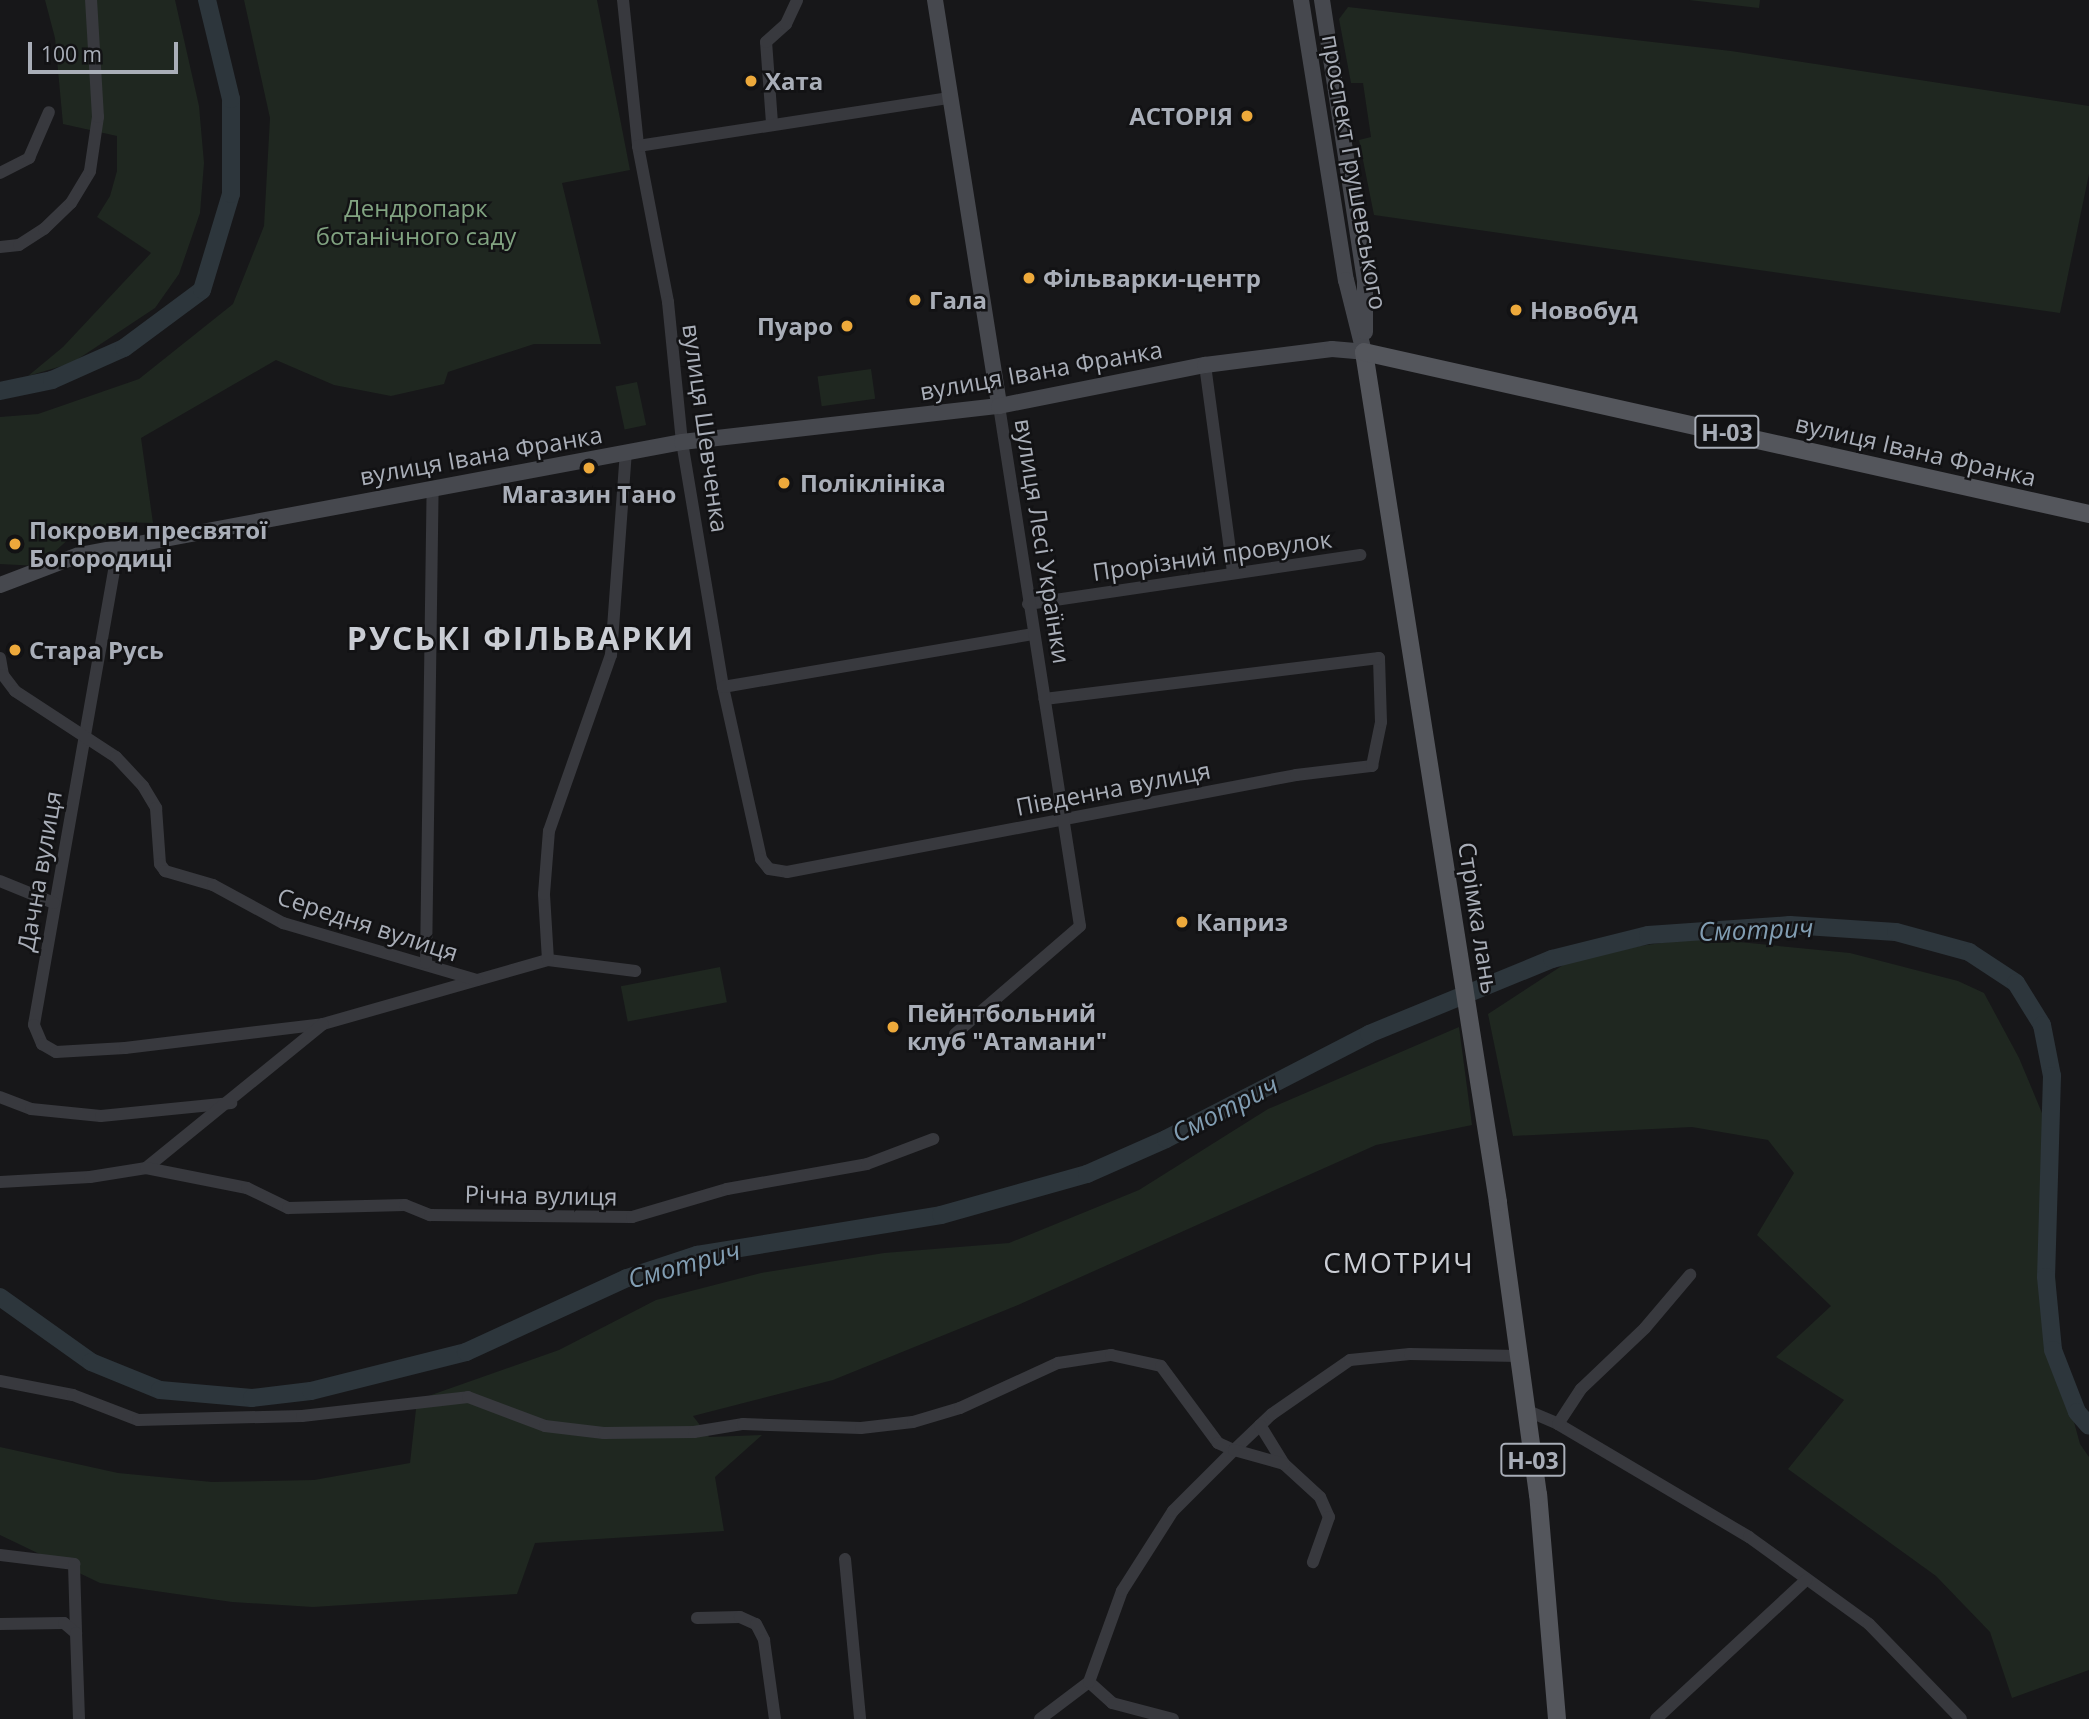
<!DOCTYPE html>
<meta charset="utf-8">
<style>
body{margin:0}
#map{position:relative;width:2089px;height:1719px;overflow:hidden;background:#171719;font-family:"Open Sans",sans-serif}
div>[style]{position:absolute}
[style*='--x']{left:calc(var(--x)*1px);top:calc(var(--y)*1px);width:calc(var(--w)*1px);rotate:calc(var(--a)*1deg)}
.green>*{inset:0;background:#1f2720;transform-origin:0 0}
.river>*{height:18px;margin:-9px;padding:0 9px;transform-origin:9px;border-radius:9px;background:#2d363c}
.street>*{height:12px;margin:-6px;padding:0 6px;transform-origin:6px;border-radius:6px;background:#38393e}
.secondary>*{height:16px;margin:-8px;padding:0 8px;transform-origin:8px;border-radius:8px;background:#46484e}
.primary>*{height:18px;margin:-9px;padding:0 9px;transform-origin:9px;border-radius:9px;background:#54565c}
.dots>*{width:19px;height:19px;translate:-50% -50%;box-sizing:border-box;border:4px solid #121214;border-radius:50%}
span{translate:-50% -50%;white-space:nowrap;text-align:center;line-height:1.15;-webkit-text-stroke:5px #121214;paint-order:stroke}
.shield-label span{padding:2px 5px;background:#121214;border:2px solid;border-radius:5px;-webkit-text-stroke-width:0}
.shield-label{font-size:23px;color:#a9aeb8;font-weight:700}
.poi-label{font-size:24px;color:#a9aeb8;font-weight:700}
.left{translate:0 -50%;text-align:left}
.right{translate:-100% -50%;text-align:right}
.street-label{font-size:24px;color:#a9aeb8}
.park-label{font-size:24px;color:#81a381}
.water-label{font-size:26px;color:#819db2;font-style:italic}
.quarter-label{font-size:28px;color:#cacdd4;letter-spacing:2px}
.district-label{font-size:32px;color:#cacdd4;font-weight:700;letter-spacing:2px}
.scale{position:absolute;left:28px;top:42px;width:150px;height:32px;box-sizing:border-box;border:4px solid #a9aeb8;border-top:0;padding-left:9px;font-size:21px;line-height:24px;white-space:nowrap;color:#a9aeb8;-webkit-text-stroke:5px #121214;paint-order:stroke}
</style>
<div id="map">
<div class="green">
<i style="clip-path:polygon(45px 0,175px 0,199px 106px,204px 163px,200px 213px,179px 274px,155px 308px,72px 363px,28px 376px,63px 347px,151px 253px,97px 217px,110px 196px,117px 171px,117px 136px,63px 124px,55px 38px)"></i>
<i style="clip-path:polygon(244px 0,597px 0,630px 170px,562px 183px,601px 344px,534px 344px,448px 372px,444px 384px,391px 396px,334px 385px,276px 360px,141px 438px,153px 523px,119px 522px,73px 535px,39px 566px,0 564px,0 417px,38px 414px,139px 379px,233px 304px,264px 226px,270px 118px)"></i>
<i style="clip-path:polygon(1689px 0,1760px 0,1759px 8px)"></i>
<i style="clip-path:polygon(1348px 7px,1731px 51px,2089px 106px,2089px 174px,2060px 313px,1374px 215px,1359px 140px,1371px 137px,1363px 83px,1351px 83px,1339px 19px)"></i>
<i style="left:871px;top:369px;width:30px;height:54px;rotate:82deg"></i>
<i style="left:637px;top:382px;width:44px;height:22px;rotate:78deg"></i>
<i style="clip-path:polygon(1698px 938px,1850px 953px,1958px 981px,1984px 993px,2019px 1058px,2042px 1113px,2052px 1202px,2059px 1367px,2080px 1444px,2089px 1457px,2089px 1670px,2012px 1698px,1990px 1632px,1936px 1576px,1788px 1469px,1844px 1400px,1776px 1357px,1831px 1306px,1757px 1235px,1794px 1173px,1768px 1140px,1692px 1127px,1513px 1136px,1488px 1014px,1580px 954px)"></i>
<i style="left:720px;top:967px;width:36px;height:101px;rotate:79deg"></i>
<i style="clip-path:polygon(1459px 1027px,1472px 1125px,1376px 1145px,1018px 1305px,833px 1380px,693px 1416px,709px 1437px,762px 1435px,715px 1477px,724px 1531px,535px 1543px,517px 1594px,313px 1607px,232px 1602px,100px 1583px,0 1535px,0 1447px,118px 1473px,212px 1482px,314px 1480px,410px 1463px,417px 1400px,559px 1350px,656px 1300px,761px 1273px,884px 1253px,1009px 1243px,1139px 1190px,1268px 1109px)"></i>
</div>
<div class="river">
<i style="--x:0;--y:391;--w:53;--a:-11.9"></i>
<i style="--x:52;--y:380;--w:79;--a:-24"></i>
<i style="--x:124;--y:348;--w:97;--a:-36.6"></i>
<i style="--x:202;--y:290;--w:100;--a:-73.2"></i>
<i style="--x:231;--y:194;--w:95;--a:-90"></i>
<i style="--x:231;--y:99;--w:102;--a:-103.6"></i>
<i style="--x:0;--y:1297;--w:112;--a:35.5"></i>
<i style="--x:91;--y:1362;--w:74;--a:22.1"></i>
<i style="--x:160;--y:1390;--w:92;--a:5"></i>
<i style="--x:252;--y:1398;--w:59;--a:-6.8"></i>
<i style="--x:311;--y:1391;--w:160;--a:-14.1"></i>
<i style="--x:466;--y:1352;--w:177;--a:-24.7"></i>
<i style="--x:627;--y:1278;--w:74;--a:-18.2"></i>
<i style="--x:697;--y:1255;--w:247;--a:-9.3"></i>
<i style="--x:941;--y:1215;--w:152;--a:-15.7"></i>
<i style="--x:1087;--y:1174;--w:86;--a:-23.9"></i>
<i style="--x:1166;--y:1139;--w:229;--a:-27.3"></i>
<i style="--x:1369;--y:1034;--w:198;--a:-22.3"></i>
<i style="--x:1552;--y:959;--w:99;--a:-14"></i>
<i style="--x:1648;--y:935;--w:142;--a:-4"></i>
<i style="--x:1790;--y:925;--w:106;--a:3.8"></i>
<i style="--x:1896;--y:932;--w:76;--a:15.3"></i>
<i style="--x:1969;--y:952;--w:56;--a:33.4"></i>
<i style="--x:2016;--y:983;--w:49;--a:58.2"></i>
<i style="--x:2042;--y:1025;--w:52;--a:78.9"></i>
<i style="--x:2052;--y:1076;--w:201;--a:91.7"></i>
<i style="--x:2046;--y:1277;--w:73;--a:84.5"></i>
<i style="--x:2053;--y:1350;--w:66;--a:68.8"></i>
<i style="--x:2077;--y:1412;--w:18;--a:49"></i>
</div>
<div class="street">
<i style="--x:623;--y:0;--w:147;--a:84.1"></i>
<i style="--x:638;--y:146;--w:159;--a:79.1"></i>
<i style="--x:668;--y:302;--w:141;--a:84.3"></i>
<i style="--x:682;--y:442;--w:248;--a:80.5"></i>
<i style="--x:723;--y:687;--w:176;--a:77.5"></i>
<i style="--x:761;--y:859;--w:13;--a:51"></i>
<i style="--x:769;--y:869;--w:18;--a:9"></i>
<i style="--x:787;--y:872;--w:518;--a:-10.79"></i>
<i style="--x:1296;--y:775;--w:77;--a:-6.8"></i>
<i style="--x:1372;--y:766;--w:45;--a:-78.4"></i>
<i style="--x:1381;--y:722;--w:64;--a:-91.8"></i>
<i style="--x:1379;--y:658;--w:337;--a:173"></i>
<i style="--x:772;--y:123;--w:81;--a:-94.2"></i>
<i style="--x:766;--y:42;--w:27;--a:-42"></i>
<i style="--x:786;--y:24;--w:26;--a:-65"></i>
<i style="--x:638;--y:146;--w:315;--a:-8.8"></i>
<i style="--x:0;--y:173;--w:33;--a:-27"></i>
<i style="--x:29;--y:158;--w:50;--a:-66.5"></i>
<i style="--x:0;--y:247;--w:19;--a:-6"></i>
<i style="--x:19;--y:245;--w:30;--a:-33"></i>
<i style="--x:44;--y:229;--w:37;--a:-44"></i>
<i style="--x:71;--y:203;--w:37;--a:-59"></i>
<i style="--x:90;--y:171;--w:55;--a:-81.6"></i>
<i style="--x:98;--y:117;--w:117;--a:-93.4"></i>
<i style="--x:1205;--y:365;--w:209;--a:82.3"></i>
<i style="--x:118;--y:548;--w:484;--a:100"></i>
<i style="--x:34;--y:1025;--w:21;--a:67"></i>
<i style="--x:42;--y:1044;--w:16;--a:30"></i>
<i style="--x:56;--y:1052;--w:69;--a:-3.3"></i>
<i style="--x:125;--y:1048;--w:199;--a:-6.9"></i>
<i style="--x:323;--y:1024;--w:234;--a:-15.9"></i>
<i style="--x:548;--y:960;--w:88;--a:7.2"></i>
<i style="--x:1028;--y:604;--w:336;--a:-8.4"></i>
<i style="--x:0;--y:658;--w:17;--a:80"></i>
<i style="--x:3;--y:675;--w:20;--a:53"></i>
<i style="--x:15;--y:691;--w:121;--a:33.2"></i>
<i style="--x:116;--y:757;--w:40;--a:47"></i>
<i style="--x:143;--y:786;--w:26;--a:59"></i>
<i style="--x:156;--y:808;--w:56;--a:85.9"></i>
<i style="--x:160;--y:864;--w:9;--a:54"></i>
<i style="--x:165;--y:871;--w:50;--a:16.3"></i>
<i style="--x:213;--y:885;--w:80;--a:28.5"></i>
<i style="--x:283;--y:923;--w:202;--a:16.4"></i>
<i style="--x:723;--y:687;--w:314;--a:-9.7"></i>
<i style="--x:0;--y:881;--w:58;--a:22.2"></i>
<i style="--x:548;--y:960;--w:66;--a:-93.5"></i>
<i style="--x:544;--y:894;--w:63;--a:-85.5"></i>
<i style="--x:549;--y:831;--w:187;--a:-70.6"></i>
<i style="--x:611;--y:655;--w:203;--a:-85.8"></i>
<i style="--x:426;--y:963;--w:476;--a:-89.2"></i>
<i style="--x:955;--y:1034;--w:165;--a:-40.8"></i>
<i style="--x:1080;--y:926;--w:526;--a:-98.85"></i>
<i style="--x:0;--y:1097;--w:33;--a:21"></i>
<i style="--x:31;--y:1109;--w:70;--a:5.7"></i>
<i style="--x:101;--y:1116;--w:131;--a:-5.7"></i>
<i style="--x:146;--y:1168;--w:228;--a:-39.1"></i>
<i style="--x:0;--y:1182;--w:90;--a:-3.2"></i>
<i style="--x:90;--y:1177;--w:57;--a:-9.1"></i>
<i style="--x:146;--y:1168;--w:103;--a:11.2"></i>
<i style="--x:247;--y:1188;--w:46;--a:26"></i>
<i style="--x:288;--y:1208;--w:117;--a:-1.5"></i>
<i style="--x:405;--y:1205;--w:27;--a:22"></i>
<i style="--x:430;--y:1215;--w:202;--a:0.6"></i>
<i style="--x:632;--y:1217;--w:99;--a:-16.4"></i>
<i style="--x:727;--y:1189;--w:142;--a:-10.1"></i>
<i style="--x:867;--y:1164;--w:71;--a:-20.7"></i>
<i style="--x:0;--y:1381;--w:74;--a:10.9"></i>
<i style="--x:73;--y:1395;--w:70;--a:21"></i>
<i style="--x:138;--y:1420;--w:164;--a:-1.4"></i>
<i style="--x:302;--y:1416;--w:167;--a:-6.5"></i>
<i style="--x:468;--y:1397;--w:82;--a:20.6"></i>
<i style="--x:545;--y:1426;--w:59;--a:6.8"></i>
<i style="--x:604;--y:1433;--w:90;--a:-0.6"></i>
<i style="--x:694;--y:1432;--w:50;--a:-9.3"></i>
<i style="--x:743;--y:1424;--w:118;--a:1.9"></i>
<i style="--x:861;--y:1428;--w:52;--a:-6.6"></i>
<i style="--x:913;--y:1422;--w:49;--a:-16.6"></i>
<i style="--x:960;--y:1408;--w:108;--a:-24.7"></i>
<i style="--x:1058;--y:1363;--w:54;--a:-8.6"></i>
<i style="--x:1111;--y:1355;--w:51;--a:12.4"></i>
<i style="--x:1161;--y:1366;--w:96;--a:53.5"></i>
<i style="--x:1218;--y:1443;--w:17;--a:24"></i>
<i style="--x:1234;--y:1450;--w:52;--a:-43.5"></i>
<i style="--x:1272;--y:1414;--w:95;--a:-34.7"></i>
<i style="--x:1350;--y:1360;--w:60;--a:-5.7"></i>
<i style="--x:1410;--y:1354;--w:109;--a:1.1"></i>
<i style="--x:1528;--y:1411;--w:33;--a:23"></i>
<i style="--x:1558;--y:1424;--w:222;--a:30.6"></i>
<i style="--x:1749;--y:1537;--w:148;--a:35.9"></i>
<i style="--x:1869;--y:1624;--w:132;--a:45.9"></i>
<i style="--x:1558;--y:1424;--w:42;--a:-56.7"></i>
<i style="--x:1581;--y:1389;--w:88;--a:-43.6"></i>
<i style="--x:1645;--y:1328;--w:70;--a:-49.7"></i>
<i style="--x:1260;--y:1425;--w:46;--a:58.4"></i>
<i style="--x:1284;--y:1464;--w:49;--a:42.5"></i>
<i style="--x:1320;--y:1497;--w:22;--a:66"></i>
<i style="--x:1329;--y:1517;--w:48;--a:109.6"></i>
<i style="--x:0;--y:1555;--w:75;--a:6.9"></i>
<i style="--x:74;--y:1564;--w:69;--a:88.3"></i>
<i style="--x:845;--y:1559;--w:161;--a:84.6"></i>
<i style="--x:697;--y:1618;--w:43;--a:-1.3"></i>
<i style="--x:740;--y:1617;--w:17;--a:24"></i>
<i style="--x:756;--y:1624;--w:18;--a:63"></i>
<i style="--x:764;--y:1640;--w:80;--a:82.1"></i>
<i style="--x:0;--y:1624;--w:64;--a:-0.9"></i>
<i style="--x:64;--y:1623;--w:16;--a:40"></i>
<i style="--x:76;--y:1633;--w:86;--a:88"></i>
<i style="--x:1089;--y:1682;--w:31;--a:42"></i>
<i style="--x:1112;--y:1703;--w:63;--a:14.7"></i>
<i style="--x:1040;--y:1719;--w:61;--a:-37.1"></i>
<i style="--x:1089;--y:1682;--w:97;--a:-70.1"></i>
<i style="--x:1122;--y:1591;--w:95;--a:-57.5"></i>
<i style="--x:1173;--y:1511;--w:86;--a:-45"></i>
<i style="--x:1234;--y:1450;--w:52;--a:15.6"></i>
<i style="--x:1656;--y:1719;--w:205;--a:-42.8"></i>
</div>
<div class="secondary">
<i style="--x:935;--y:0;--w:411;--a:81"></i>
<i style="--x:1301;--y:0;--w:284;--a:80.9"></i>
<i style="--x:1346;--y:280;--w:74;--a:76"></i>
<i style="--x:1322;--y:0;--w:285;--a:81.3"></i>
<i style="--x:1365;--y:282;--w:50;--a:90"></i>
<i style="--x:0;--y:585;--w:85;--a:-20.8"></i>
<i style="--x:79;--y:555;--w:613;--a:-10.61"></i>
<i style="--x:682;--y:442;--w:319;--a:-6.5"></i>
<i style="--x:999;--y:406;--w:210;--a:-11.3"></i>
<i style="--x:1205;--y:365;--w:128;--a:-7.2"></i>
<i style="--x:1332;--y:349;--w:32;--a:5"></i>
</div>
<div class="primary">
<i style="--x:1557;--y:1719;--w:225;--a:-94.8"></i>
<i style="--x:1538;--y:1495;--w:296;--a:-97.8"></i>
<i style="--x:1498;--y:1202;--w:860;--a:-98.96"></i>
<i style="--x:1364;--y:352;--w:743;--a:12.6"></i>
</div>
<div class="dots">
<i style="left:751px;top:81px;background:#eda93b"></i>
<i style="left:1247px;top:116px;background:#eda93b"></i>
<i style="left:1029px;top:278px;background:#eda93b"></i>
<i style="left:915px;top:300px;background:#eda93b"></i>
<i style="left:1516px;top:310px;background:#eda93b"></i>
<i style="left:847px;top:326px;background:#eda93b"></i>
<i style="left:589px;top:468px;background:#eda93b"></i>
<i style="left:784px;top:483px;background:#eda93b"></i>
<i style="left:15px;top:544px;background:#eda93b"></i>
<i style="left:15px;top:650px;background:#eda93b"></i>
<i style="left:1182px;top:922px;background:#eda93b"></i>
<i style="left:893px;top:1027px;background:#eda93b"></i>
</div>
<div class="shield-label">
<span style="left:1727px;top:432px">Н-03</span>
<span style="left:1533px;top:1460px">Н-03</span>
</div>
<div class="poi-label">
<span class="left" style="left:765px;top:81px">Хата</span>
<span class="right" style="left:1233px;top:116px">АСТОРІЯ</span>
<span class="left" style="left:1043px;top:278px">Фільварки-центр</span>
<span class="left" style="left:929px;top:300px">Гала</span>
<span class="left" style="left:1530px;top:310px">Новобуд</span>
<span class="right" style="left:833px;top:326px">Пуаро</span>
<span class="left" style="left:800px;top:483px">Поліклініка</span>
<span style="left:589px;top:494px">Магазин Тано</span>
<span class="left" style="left:29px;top:544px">Покрови пресвятої<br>Богородиці</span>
<span class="left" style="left:29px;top:650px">Стара Русь</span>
<span class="left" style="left:1196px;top:922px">Каприз</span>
<span class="left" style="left:907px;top:1027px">Пейнтбольний<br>клуб "Атамани"</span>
</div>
<div class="street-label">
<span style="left:1355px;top:172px;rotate:80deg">проспект Грушевського</span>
<span style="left:1041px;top:370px;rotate:-10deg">вулиця Івана Франка</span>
<span style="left:706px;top:428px;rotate:82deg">вулиця Шевченка</span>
<span style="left:1916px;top:450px;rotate:13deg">вулиця Івана Франка</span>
<span style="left:481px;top:455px;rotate:-10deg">вулиця Івана Франка</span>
<span style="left:1043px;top:541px;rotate:81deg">вулиця Лесі Українки</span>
<span style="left:1212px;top:555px;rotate:-8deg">Прорізний провулок</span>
<span style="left:1113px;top:788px;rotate:-11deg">Південна вулиця</span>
<span style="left:39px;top:871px;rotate:-80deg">Дачна вулиця</span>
<span style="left:1479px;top:918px;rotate:81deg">Стрімка лань</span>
<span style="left:368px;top:924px;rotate:18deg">Середня вулиця</span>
<span style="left:541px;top:1195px;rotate:1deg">Річна вулиця</span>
</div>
<div class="park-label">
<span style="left:416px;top:222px">Дендропарк<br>ботанічного саду</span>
</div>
<div class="water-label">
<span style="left:1756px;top:930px;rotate:-2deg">Смотрич</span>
<span style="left:1225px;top:1109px;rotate:-27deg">Смотрич</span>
<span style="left:684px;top:1265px;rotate:-15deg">Смотрич</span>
</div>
<div class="quarter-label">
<span style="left:1399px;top:1262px">СМОТРИЧ</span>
</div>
<div class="district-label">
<span style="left:521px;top:638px">РУСЬКІ ФІЛЬВАРКИ</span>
</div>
<div class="scale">100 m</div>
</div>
